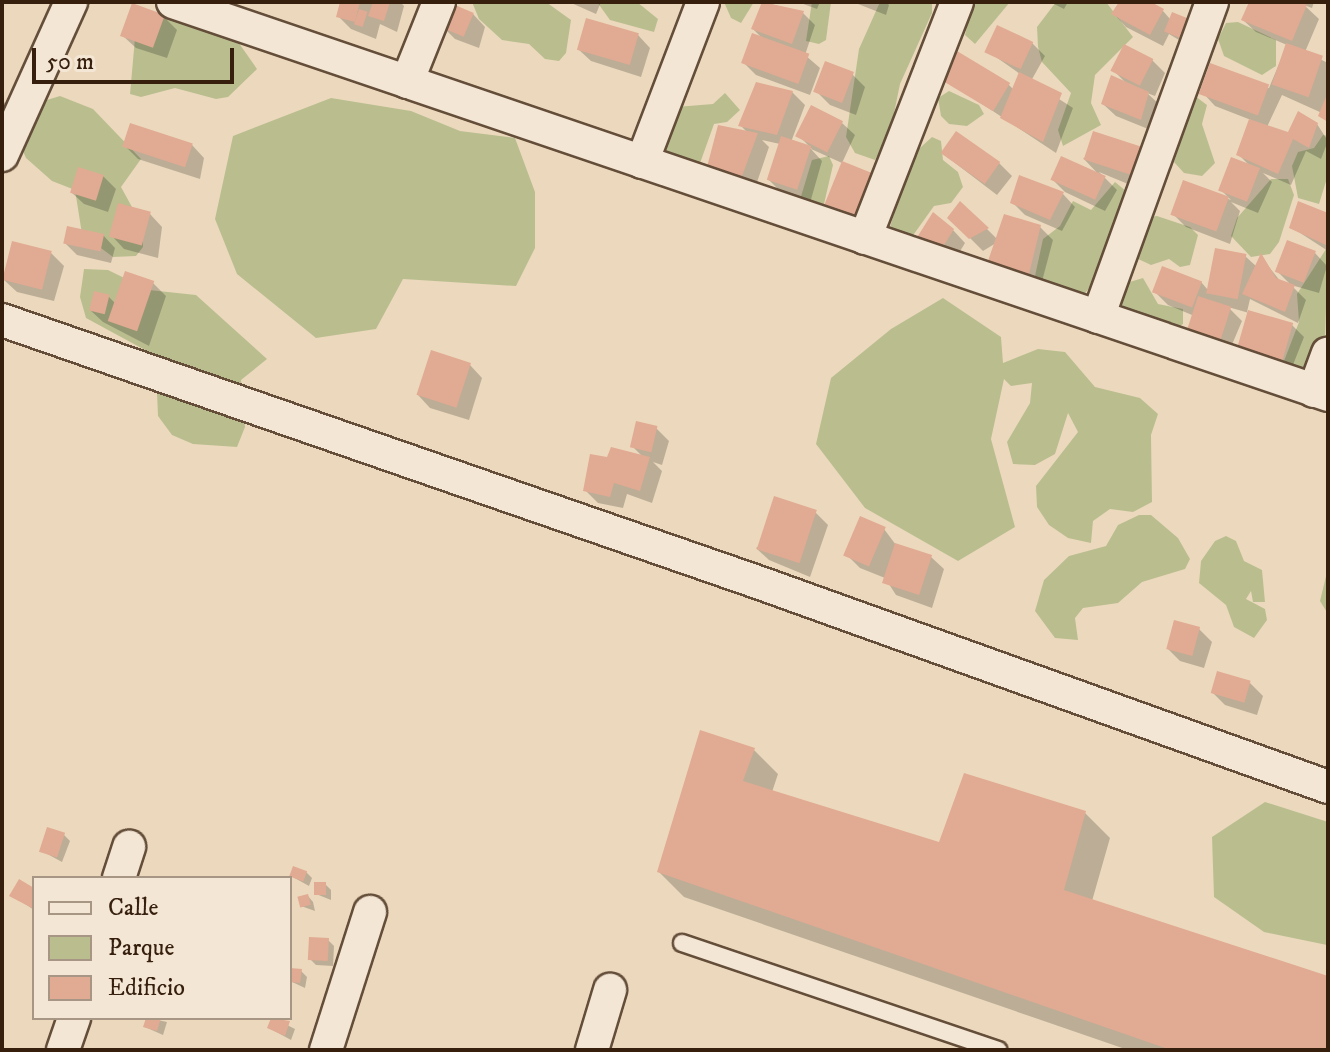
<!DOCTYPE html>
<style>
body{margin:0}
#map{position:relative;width:1330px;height:1052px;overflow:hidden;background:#ecd9bd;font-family:"IM FELL DW Pica",serif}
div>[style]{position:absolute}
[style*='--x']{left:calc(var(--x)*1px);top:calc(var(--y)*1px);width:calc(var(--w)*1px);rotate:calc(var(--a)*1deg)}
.green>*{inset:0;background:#babe8f}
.shadow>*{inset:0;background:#0003}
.building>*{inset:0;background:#e1aa92;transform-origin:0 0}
.roads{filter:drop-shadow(2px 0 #644e3a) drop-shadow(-2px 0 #644e3a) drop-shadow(0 2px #644e3a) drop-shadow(0 -2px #644e3a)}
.service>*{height:16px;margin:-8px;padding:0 8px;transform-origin:8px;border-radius:8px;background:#f3e6d4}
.minor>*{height:32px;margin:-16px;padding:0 16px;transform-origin:16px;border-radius:16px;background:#f3e6d4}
span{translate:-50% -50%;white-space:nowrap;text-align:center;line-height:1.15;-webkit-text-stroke:8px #f3e6d4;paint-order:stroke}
.frame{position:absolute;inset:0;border:4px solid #371f0e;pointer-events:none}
.legend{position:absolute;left:32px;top:876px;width:260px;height:144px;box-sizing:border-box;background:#f3e6d4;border:2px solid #a89685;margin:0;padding:10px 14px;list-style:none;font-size:24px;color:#371f0e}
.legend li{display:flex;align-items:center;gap:16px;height:40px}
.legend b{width:40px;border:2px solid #a89685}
.scale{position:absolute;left:32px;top:48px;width:202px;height:36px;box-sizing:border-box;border:4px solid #371f0e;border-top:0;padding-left:10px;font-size:24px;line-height:28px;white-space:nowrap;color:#371f0e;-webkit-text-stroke:6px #f3e6d4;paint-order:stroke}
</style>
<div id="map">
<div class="green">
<i style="clip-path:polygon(472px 2px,546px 2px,571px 20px,566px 53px,559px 61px,545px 59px,529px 44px,502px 40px,479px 19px)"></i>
<i style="clip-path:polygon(597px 2px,637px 2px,658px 19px,654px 32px,610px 20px)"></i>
<i style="clip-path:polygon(724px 2px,754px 2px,741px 23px,731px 18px)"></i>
<i style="clip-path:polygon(812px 2px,831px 2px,826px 40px,819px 44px,806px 41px)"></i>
<i style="clip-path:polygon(880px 2px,932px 2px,932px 13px,900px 84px,890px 133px,875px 160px,855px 153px,846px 137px,859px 49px)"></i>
<i style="clip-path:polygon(973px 2px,1010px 2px,975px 44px,965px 35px)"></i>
<i style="clip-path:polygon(1056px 2px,1106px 2px,1133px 37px,1095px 75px,1091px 103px,1101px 125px,1063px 146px,1058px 130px,1071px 93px,1042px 62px,1038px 47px,1037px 27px)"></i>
<i style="clip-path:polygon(164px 14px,234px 36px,257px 69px,228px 97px,216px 99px,175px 88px,141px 97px,130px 94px,135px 38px,150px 16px)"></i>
<i style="clip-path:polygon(1238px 22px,1276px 40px,1276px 66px,1262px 75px,1224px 56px,1218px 39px,1226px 23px)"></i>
<i style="clip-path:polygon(949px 91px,979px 105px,984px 114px,967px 126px,949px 124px,941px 116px,938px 98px)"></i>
<i style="clip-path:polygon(725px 93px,740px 110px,727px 122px,714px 124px,699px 166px,656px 150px,676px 107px,713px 104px)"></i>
<i style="clip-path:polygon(60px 96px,93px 109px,141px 159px,121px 187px,143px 227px,143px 247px,136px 256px,113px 257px,82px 234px,75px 190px,52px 181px,26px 158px,21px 147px,37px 103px)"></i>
<i style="clip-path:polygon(1195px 96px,1207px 105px,1202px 124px,1215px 163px,1202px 176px,1184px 173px,1174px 162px)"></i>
<i style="clip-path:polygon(331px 98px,411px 111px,460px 131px,515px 138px,535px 192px,535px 248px,516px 286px,403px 279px,376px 329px,316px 338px,237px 274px,215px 219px,233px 136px)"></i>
<i style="clip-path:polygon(1323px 135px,1328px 136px,1328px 175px,1319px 204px,1298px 198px,1292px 166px,1298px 152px,1314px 148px)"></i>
<i style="clip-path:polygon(932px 137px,941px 141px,943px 160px,958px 172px,963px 187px,951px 203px,934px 206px,909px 241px,889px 231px,910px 157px)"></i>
<i style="clip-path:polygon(829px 156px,833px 165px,824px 204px,820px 209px,799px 203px,812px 160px)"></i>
<i style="clip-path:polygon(1271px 179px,1288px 179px,1294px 195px,1279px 242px,1270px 254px,1251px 257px,1231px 236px,1237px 218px)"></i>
<i style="clip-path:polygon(1115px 182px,1126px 191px,1128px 204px,1097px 278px,1079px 301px,1049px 292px,1035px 276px,1043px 239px,1060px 226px,1073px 201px,1091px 210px)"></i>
<i style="clip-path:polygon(1157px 216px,1190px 227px,1198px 235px,1190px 265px,1180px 267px,1169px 259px,1151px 265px,1136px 258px,1140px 218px)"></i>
<i style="clip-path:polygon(1328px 246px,1325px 340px,1299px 380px,1284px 361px,1299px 322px,1297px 294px)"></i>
<i style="clip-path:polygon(84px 269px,108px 270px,149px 290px,196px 295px,267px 359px,241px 380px,245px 427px,237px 447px,193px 444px,172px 435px,158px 416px,156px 370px,145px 350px,86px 318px,80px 297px)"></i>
<i style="clip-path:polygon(1143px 278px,1158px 304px,1183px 309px,1183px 324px,1170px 332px,1135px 319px,1122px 305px,1123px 284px)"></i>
<i style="clip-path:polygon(943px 298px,1001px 337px,1003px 363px,1038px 349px,1065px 352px,1095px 387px,1140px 398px,1158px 414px,1151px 435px,1152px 502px,1133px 512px,1110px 509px,1093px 521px,1091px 543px,1068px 538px,1049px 525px,1037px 507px,1036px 486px,1078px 432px,1068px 413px,1055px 454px,1035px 465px,1013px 464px,1007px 442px,1030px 403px,1032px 383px,1011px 386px,1004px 379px,991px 439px,1015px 527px,958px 561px,865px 508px,816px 444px,831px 378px,891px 329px)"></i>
<i style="clip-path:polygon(1139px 515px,1151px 515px,1178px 538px,1190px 559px,1185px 569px,1142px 582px,1118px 603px,1083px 608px,1075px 618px,1078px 640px,1055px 638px,1035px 611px,1044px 580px,1069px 556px,1106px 546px,1118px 525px)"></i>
<i style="clip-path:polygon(1226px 536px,1236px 541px,1244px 561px,1262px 570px,1265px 602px,1253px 602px,1251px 591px,1246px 599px,1265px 609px,1267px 620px,1254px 638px,1234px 627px,1226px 605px,1199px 583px,1201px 561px,1215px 541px)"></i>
<i style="clip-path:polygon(1328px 568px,1328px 614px,1320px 601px)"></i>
<i style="clip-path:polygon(1265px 802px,1328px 822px,1327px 945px,1264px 932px,1214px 897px,1212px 837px)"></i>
</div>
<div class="shadow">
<i style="clip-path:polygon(342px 2px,400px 2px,404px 6px,397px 32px,380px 24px,376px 39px,351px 29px,338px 16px)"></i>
<i style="clip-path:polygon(569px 2px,601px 2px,596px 14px)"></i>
<i style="clip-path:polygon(764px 2px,803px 13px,815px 25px,805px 55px,820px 68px,810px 95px,756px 75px,743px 62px,764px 40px,753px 29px)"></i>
<i style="clip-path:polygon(798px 2px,820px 2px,817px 9px)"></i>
<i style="clip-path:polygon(853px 2px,886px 2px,889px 5px,886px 15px)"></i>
<i style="clip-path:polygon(1050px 2px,1068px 2px,1064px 9px)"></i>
<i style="clip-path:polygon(1122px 2px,1147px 2px,1163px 11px,1199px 52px,1169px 34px,1163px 46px,1126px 27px,1114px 14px)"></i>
<i style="clip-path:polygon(1251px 2px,1314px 2px,1312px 8px,1304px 5px,1319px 19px,1305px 52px,1328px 63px,1328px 123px,1322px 113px,1282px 95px,1267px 127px,1290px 135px,1317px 124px,1328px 141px,1321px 159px,1306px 151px,1291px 185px,1263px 173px,1272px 182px,1258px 213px,1231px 202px,1240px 211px,1230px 244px,1186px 227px,1173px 214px,1184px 182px,1231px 200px,1221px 190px,1250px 166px,1239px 155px,1251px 120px,1215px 106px,1203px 93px,1269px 88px,1287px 45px,1256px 32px,1243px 20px)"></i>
<i style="clip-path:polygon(473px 14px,485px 27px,479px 48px,455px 39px,442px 26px)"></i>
<i style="clip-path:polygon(164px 17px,177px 30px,167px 58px,136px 48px,123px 36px)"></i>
<i style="clip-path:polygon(638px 35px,650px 48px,641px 77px,591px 61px,578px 49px)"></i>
<i style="clip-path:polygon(1032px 43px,1045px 56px,1031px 81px,1073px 108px,1056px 153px,946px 80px,1008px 84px,1014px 90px,1020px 74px,986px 50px)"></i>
<i style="clip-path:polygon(1152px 60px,1165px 73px,1155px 96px,1147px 93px,1161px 106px,1153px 131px,1116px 116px,1103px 104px,1128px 85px,1113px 70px)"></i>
<i style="clip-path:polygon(852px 74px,865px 87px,856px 115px,830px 105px,817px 92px)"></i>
<i style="clip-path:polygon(792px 92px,805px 105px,791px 142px,812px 149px,800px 137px,842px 123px,855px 135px,842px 163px,811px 149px,822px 161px,810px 203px,781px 192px,769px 180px,780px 144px,762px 140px,769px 147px,755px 188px,722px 179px,709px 167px,748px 133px,740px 125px)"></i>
<i style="clip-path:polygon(2px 100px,13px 111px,2px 123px)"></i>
<i style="clip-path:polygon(192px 145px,204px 158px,200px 179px,138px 159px,126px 147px)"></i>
<i style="clip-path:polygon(1140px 149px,1152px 161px,1140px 189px,1099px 172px,1117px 190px,1105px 211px,1065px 192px,1053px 180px,1100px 176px,1083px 158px)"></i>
<i style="clip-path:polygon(942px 153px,999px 163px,1012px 176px,997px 195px)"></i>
<i style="clip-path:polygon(103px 176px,116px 189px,108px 212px,84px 204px,71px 192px)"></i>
<i style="clip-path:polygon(1063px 194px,1075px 207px,1062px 231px,1025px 215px,1012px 202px)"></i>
<i style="clip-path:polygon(961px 203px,997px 239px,1040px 227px,1053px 240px,1040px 289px,1003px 273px,990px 260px,996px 243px,983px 251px,949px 217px)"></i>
<i style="clip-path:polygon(1300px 204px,1328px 215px,1328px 251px,1291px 227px)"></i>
<i style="clip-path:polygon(150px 214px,162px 227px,158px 258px,124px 249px,112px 236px)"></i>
<i style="clip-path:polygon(953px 230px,965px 243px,951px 266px,931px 251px)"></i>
<i style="clip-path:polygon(103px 235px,115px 248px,111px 263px,77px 255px,64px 242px)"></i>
<i style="clip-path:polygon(51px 253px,64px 266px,54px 301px,17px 292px,4px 280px)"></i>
<i style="clip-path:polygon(1315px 253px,1327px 266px,1319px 293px,1291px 285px,1306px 300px,1298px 323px,1250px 299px,1247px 312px,1292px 325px,1304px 337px,1289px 375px,1249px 364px,1249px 313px,1228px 307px,1242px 321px,1228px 354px,1192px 315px,1168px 305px,1156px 293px,1201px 282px,1208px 290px,1245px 256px,1257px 267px,1261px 257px,1281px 282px,1292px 286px,1278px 272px)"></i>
<i style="clip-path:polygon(153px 283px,166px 296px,149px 346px,103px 322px,90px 310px,109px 297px,116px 304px)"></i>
<i style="clip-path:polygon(470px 365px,482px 378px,469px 420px,430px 408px,418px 395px)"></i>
<i style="clip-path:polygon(656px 428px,669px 441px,662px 465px,653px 462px,662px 471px,652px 503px,627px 494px,623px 508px,598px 503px,585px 490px,643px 457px,633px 447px)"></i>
<i style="clip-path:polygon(815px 512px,828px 525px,810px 577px,769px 560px,756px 548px)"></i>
<i style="clip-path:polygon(884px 529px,896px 545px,931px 557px,944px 569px,932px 608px,896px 595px,885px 578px,860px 568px,847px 555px)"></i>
<i style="clip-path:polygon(1199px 629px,1212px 642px,1204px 668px,1180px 661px,1168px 649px)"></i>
<i style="clip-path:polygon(1250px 683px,1263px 696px,1257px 715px,1225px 705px,1212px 692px)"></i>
<i style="clip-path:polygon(754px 750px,778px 774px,772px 792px,940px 845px,1085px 813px,1110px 838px,1092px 901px,1328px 978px,1328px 1050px,1128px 1050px,684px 897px,659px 872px)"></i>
<i style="clip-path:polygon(64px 835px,70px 841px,62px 862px,40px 850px)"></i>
<i style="clip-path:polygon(306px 872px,312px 878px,309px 886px,291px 876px)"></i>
<i style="clip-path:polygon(19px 882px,34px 890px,34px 910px,12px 895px)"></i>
<i style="clip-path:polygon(325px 884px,331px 890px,331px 900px,316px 894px)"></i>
<i style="clip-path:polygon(308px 896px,313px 902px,315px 911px,301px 906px)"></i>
<i style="clip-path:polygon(328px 940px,334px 946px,333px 966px,316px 965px,310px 959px)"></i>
<i style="clip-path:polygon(301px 971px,307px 977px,305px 988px,290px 981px)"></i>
<i style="clip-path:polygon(148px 1018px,167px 1022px,163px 1035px,145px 1027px)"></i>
<i style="clip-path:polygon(273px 1018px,295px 1029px,291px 1040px,269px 1028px)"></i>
</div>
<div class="building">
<i style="clip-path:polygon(340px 2px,360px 2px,355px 22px,336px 17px)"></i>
<i style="clip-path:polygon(373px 2px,390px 2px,384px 21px,368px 16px)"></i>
<i style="left:448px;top:2px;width:28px;height:26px;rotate:23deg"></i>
<i style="clip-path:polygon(762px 2px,804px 11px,792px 44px,751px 29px)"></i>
<i style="clip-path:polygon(1119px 2px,1151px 2px,1164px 9px,1150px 35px,1111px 14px)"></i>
<i style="clip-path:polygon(1249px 2px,1298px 2px,1307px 5px,1292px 41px,1241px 20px)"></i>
<i style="left:132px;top:3px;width:35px;height:35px;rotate:20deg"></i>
<i style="left:359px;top:9px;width:9px;height:16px;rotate:18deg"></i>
<i style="left:1172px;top:12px;width:24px;height:21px;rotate:22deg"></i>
<i style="left:586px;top:18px;width:55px;height:33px;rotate:16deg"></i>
<i style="left:997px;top:25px;width:40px;height:30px;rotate:25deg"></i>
<i style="left:752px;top:33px;width:61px;height:32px;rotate:20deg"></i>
<i style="left:1286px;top:43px;width:39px;height:44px;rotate:19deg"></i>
<i style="left:1124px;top:44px;width:33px;height:30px;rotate:27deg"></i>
<i style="left:957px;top:51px;width:62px;height:33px;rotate:31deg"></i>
<i style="left:825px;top:61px;width:31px;height:33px;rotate:21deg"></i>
<i style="left:1210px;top:63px;width:63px;height:33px;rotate:20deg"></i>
<i style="clip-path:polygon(1019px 72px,1062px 93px,1043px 142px,1000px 118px)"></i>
<i style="clip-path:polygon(1111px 75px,1149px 92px,1141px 120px,1101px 104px)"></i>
<i style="clip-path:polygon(756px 82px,793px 91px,777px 135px,738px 126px)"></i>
<i style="clip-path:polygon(1328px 92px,1328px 122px,1318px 116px)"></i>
<i style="left:811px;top:105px;width:36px;height:35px;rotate:27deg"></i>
<i style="clip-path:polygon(1298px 111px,1318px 123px,1309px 148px,1293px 139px,1278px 174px,1236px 155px,1249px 119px,1288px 132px)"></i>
<i style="left:130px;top:123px;width:66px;height:25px;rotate:18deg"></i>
<i style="clip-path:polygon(718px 125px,758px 133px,742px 176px,707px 167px)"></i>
<i style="left:956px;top:131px;width:54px;height:27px;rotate:35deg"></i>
<i style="left:1093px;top:131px;width:51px;height:30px;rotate:18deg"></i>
<i style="left:781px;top:136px;width:32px;height:46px;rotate:18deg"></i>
<i style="left:1061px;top:156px;width:49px;height:26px;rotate:24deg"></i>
<i style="left:1231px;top:157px;width:31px;height:36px;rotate:21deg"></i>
<i style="left:842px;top:161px;width:37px;height:49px;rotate:22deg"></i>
<i style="left:78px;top:167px;width:27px;height:27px;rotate:17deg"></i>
<i style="clip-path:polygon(1019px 175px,1064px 192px,1050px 220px,1010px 203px)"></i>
<i style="left:1183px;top:180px;width:49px;height:37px;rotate:20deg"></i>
<i style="clip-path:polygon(960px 201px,989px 228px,969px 239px,947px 218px)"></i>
<i style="clip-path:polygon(1298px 201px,1328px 213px,1326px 245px,1289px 228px)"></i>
<i style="left:118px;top:203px;width:34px;height:35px;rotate:15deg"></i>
<i style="clip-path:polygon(933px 212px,954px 229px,938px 255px,916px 239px)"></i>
<i style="clip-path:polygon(1004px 214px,1041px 225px,1028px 278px,988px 261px)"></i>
<i style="left:67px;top:226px;width:38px;height:18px;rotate:12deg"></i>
<i style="left:1287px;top:240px;width:31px;height:34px;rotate:21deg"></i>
<i style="left:12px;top:241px;width:41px;height:40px;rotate:14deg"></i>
<i style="left:1215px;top:248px;width:32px;height:46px;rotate:11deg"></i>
<i style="clip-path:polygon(1261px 253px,1276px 278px,1295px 285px,1285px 312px,1242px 294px)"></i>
<i style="left:1162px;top:266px;width:43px;height:28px;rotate:21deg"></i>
<i style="left:125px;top:271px;width:31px;height:53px;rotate:19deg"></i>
<i style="left:94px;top:291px;width:16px;height:20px;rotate:14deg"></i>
<i style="left:1198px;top:296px;width:35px;height:38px;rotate:18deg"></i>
<i style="left:1248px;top:310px;width:47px;height:44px;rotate:16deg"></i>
<i style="left:431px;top:350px;width:42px;height:47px;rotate:18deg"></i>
<i style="left:636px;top:421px;width:22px;height:27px;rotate:13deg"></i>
<i style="clip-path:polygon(611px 447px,650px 457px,640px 491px,614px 483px,610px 497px,583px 491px,590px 454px,607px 457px)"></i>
<i style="left:774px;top:496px;width:45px;height:56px;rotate:18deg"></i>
<i style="left:860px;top:516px;width:28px;height:43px;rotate:23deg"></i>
<i style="left:895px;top:543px;width:39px;height:42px;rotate:18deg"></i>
<i style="left:1174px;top:620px;width:27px;height:30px;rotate:15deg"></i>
<i style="left:1217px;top:671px;width:35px;height:23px;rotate:16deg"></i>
<i style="clip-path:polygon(700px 730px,755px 748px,743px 781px,939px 842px,964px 773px,1086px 811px,1064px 890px,1328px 976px,1328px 1050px,1171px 1050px,657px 872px)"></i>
<i style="left:47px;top:827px;width:19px;height:26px;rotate:18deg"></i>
<i style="left:293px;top:866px;width:15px;height:11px;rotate:20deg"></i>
<i style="clip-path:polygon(19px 879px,34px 888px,32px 908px,9px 896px)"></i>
<i style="left:314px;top:882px;width:12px;height:13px"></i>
<i style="left:308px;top:894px;width:11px;height:11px;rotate:75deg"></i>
<i style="left:309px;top:937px;width:20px;height:23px;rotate:3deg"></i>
<i style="clip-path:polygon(290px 968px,302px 969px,300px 983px,290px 982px)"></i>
<i style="clip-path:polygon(146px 1018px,161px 1018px,157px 1031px,143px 1027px)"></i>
<i style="clip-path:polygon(271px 1018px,290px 1021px,285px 1036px,267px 1028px)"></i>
</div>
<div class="roads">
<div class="service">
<i style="--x:682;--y:943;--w:334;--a:18.7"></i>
</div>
<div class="minor">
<i style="--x:173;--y:2;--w:1220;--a:18.79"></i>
<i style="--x:407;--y:82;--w:86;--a:-68.2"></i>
<i style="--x:2;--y:155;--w:168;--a:-65.7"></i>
<i style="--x:642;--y:162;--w:171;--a:-69.1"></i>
<i style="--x:865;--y:238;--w:253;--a:-68.7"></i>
<i style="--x:1098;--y:317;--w:335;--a:-70.1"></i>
<i style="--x:2;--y:320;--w:805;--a:19.13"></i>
<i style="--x:763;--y:584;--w:600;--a:19.76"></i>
<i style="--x:1314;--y:391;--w:40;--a:-69.8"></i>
<i style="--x:119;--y:878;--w:33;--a:-72"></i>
<i style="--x:63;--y:1050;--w:34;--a:-71"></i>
<i style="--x:326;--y:1050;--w:145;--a:-72.3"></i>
<i style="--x:592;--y:1050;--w:63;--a:-73.3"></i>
</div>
</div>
<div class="frame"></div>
<ul class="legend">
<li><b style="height:10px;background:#f3e6d4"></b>Calle</li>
<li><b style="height:22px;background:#babe8f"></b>Parque</li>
<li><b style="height:22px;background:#e1aa92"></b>Edificio</li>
</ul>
<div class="scale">50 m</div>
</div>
